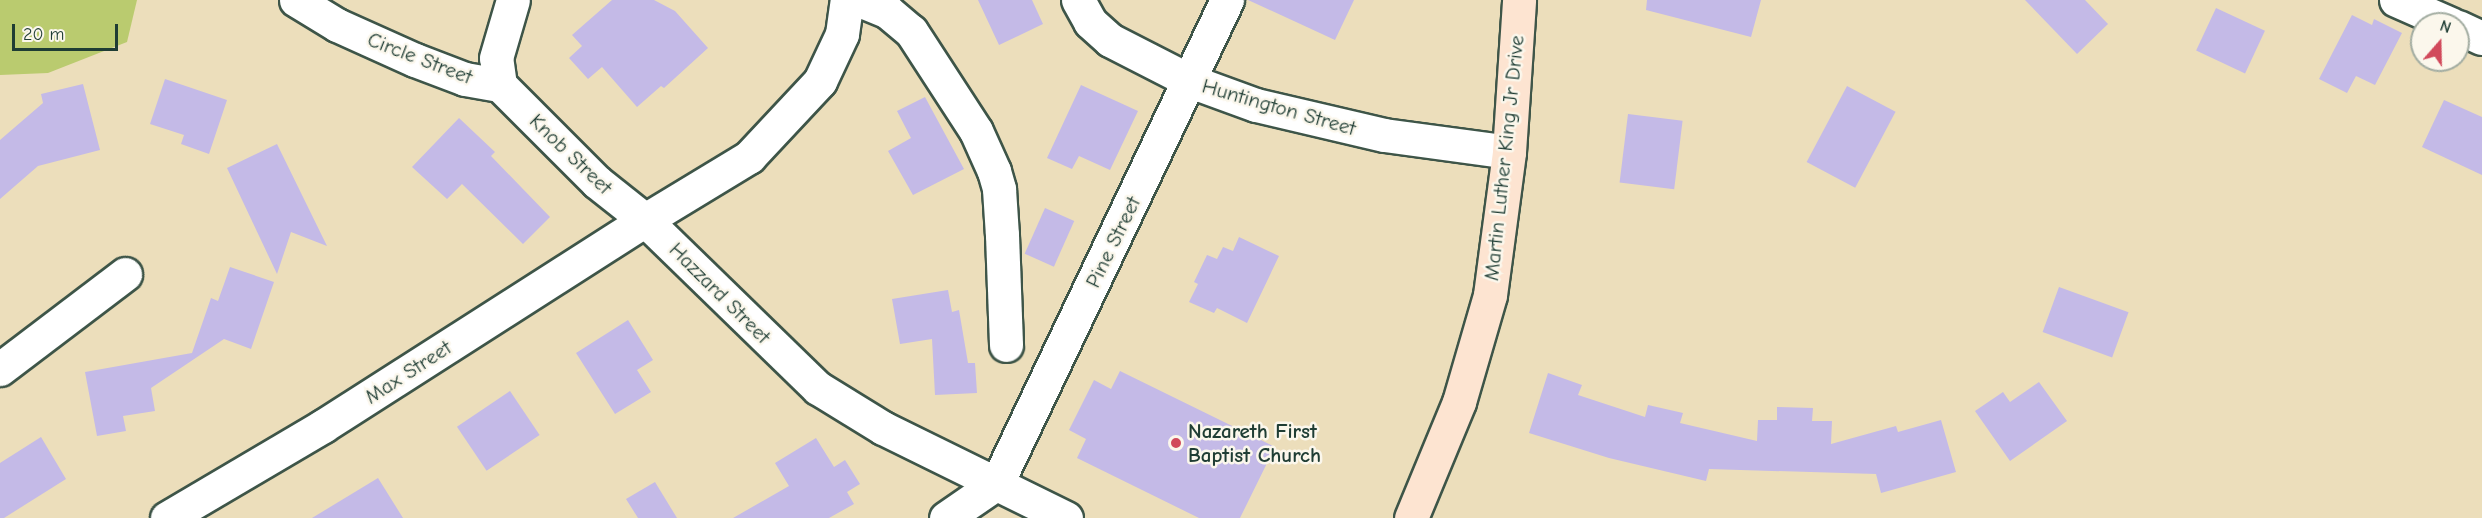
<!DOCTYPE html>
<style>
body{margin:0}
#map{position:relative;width:2482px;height:518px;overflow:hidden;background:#ecdebb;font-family:"Comic Neue",sans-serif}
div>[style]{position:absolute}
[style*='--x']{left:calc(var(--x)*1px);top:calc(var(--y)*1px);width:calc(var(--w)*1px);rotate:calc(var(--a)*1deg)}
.green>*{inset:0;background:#bacb6f}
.building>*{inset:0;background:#c4bae7;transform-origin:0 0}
.roads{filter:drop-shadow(2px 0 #3e5548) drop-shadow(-2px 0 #3e5548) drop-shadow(0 2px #3e5548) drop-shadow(0 -2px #3e5548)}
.street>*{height:33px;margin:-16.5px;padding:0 16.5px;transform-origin:16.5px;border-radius:16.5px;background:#fff}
.secondary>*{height:33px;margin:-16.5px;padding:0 16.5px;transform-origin:16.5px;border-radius:16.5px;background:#fde4d1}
.dots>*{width:16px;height:16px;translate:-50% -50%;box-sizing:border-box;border:3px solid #fbf7ec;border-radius:50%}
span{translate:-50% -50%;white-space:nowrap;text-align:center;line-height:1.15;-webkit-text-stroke:5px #fbf7ec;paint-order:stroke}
.street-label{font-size:21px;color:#1f3d34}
.poi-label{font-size:21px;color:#1f3d34;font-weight:700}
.left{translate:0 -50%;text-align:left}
.north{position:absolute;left:2410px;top:12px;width:60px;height:60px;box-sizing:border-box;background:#fbf7ec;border:2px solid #a3ada2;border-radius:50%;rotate:20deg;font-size:16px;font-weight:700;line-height:24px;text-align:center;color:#1f3d34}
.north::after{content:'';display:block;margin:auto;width:21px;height:27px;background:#d1495b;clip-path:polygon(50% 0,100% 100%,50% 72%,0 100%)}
.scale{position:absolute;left:12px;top:24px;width:106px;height:27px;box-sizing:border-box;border:3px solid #1f3d34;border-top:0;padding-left:8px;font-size:18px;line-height:21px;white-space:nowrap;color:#1f3d34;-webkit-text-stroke:4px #fbf7ec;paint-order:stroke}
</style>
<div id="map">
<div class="green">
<i style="clip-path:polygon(0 0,137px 0,127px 42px,48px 73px,0 75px)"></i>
</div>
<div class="building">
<i style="clip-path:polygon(612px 0,654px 0,675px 11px,708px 48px,664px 88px,661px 86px,637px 107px,602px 67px,588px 79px,569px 58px,582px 46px,572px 35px)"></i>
<i style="clip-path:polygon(978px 0,1032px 0,1043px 24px,999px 45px)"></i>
<i style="clip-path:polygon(1248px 0,1354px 0,1335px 40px)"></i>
<i style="clip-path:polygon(1647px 0,1761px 0,1751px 37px,1646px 10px)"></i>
<i style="clip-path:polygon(2025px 0,2085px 0,2108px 24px,2077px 54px)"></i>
<i style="left:2216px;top:8px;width:54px;height:47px;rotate:25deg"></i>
<i style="clip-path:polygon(2352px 15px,2372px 25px,2374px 19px,2402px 33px,2375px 85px,2356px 76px,2347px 93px,2319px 79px)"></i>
<i style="clip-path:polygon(165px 79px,227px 100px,209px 154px,181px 144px,184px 135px,150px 124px)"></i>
<i style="clip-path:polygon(83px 84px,100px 150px,38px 166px,0 199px,0 140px,43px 103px,41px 94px)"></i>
<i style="clip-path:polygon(1081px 85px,1138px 111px,1110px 170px,1079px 156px,1072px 169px,1047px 158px)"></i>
<i style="left:1847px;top:86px;width:55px;height:86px;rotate:28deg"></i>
<i style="clip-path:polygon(925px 97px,964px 169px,913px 195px,888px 151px,911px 138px,897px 111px)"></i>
<i style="clip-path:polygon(2444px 100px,2482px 117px,2482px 175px,2422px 147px)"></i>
<i style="left:1628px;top:114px;width:55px;height:69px;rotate:7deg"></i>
<i style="clip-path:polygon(459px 118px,495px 152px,491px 156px,550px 217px,523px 244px,462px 184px,447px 199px,412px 167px)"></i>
<i style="clip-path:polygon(277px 144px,327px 246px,291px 232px,277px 274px,227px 168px)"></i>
<i style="left:1045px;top:208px;width:32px;height:50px;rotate:24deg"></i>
<i style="clip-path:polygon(1239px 237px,1279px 256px,1247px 323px,1217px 308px,1214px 313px,1189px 302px,1198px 284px,1194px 282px,1207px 255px,1217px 259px,1223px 247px,1233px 251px)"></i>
<i style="clip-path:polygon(230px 267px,274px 282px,251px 349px,224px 339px,151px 388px,155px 411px,123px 416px,126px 431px,97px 436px,85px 372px,192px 353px,211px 298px,218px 301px)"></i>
<i style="left:2059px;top:287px;width:74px;height:48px;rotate:20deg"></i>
<i style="clip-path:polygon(948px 290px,952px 312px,959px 310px,968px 363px,975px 363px,977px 393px,935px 395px,932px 339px,900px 344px,892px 299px)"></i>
<i style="clip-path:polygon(628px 320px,653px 360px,637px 370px,651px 392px,615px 414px,576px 353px)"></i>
<i style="clip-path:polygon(1120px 371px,1275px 447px,1240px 518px,1199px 518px,1077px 458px,1086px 439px,1069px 430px,1094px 380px,1111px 389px)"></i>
<i style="clip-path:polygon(1548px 373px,1582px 385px,1578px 395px,1645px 417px,1648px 405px,1683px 413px,1680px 423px,1757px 441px,1758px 420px,1777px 420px,1777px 407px,1813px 408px,1812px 421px,1832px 421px,1831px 444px,1896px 426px,1898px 432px,1941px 420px,1956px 472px,1881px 493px,1876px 474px,1709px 469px,1706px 481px,1609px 458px,1529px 433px)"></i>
<i style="clip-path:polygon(2039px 382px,2067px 421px,2010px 461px,1975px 411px,2003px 392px,2010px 402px)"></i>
<i style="left:510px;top:391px;width:53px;height:64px;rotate:56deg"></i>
<i style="clip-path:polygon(41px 437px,66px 479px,4px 518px,0 518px,0 463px)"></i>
<i style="clip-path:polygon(816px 438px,834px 467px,845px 460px,860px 484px,847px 492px,854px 504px,829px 518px,733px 518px,789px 486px,775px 463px)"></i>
<i style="clip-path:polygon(378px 478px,403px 518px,312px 518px)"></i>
<i style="clip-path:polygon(655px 482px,677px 518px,638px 518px,626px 499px)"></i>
</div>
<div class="roads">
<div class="street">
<i style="--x:296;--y:0;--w:48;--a:31.4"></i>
<i style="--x:337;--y:25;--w:85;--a:24.2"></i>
<i style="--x:415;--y:60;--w:53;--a:20.8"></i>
<i style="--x:465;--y:79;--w:36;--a:10"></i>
<i style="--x:859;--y:0;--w:31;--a:22"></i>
<i style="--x:888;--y:12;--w:30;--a:40"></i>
<i style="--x:911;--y:31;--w:119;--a:57"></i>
<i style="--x:976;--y:131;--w:44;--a:65.8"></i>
<i style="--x:994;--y:171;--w:19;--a:74"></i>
<i style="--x:999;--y:189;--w:46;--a:86.3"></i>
<i style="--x:1002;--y:235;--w:110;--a:87.9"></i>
<i style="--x:1078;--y:0;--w:25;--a:61"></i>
<i style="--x:1090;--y:22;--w:27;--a:42"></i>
<i style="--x:1110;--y:40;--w:90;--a:27.1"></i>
<i style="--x:1190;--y:81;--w:70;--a:20"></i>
<i style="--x:1256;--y:105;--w:131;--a:13.2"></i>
<i style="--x:1384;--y:135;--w:126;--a:7.7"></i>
<i style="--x:2396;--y:0;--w:60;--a:23.6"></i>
<i style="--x:2458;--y:27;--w:26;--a:25"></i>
<i style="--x:500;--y:85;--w:137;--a:45"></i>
<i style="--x:597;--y:182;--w:61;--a:38.4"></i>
<i style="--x:645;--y:220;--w:241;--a:44.2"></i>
<i style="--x:818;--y:388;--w:76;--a:31.6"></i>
<i style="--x:883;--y:428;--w:204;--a:26.2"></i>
<i style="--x:500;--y:85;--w:27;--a:-98"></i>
<i style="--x:496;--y:58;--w:60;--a:-73.7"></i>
<i style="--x:0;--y:369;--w:157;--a:-37.2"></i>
<i style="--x:167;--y:518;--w:181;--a:-30.5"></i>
<i style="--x:323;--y:426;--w:382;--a:-32.6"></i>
<i style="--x:645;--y:220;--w:122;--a:-31.2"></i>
<i style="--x:749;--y:157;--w:104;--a:-46.9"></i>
<i style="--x:820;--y:81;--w:52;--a:-64.9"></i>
<i style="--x:842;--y:34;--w:34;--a:-82"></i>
<i style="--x:946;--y:518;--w:62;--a:-34.5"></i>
<i style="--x:997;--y:483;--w:535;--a:-64.54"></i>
</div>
<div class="secondary">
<i style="--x:1411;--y:518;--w:126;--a:-67.5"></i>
<i style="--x:1459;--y:402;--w:111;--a:-73.8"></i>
<i style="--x:1490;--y:295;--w:144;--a:-82.4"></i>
<i style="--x:1509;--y:152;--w:152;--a:-86.2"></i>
</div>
</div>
<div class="dots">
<i style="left:1176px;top:443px;background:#d1495b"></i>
</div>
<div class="street-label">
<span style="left:420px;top:58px;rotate:21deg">Circle Street</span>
<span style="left:1279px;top:107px;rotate:16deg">Huntington Street</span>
<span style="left:571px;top:154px;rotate:44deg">Knob Street</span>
<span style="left:1504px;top:158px;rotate:-84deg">Martin Luther King Jr Drive</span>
<span style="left:1113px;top:242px;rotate:-64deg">Pine Street</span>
<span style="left:720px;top:293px;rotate:45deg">Hazzard Street</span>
<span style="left:408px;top:372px;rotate:-33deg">Max Street</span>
</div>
<div class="poi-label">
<span class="left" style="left:1188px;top:443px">Nazareth First<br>Baptist Church</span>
</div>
<div class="north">N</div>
<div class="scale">20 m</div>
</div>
